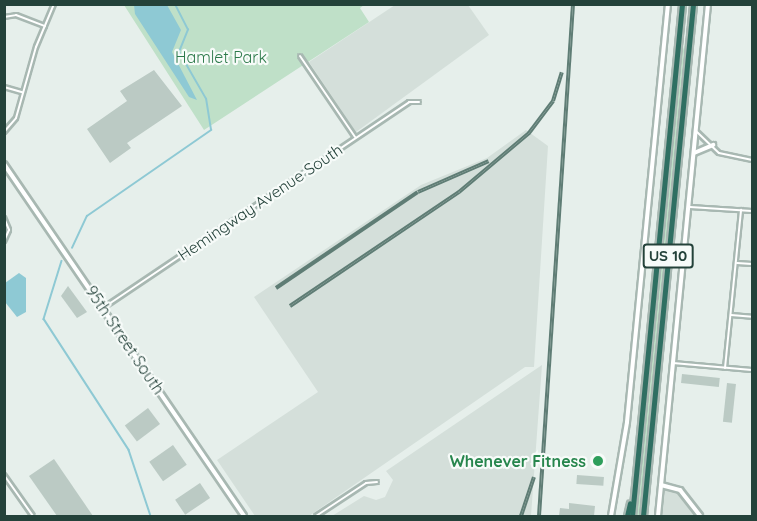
<!DOCTYPE html>
<style>
body{margin:0}
#map{position:relative;width:757px;height:521px;overflow:hidden;background:#e6efeb;font-family:Quicksand,sans-serif}
div>[style]{position:absolute}
[style*='--x']{left:calc(var(--x)*1px);top:calc(var(--y)*1px);width:calc(var(--w)*1px);rotate:calc(var(--a)*1deg)}
.built>*{inset:0;background:#d4dfda}
.green>*{inset:0;background:#bfe0c8}
.water>*{inset:0;background:#8ec9d4}
.stream>*{height:1.5px;margin:-0.75px;padding:0 0.75px;transform-origin:0.75px;border-radius:0.75px;background:#8ec9d4}
.building>*{inset:0;background:#bbcac4;transform-origin:0 0}
.roads{filter:drop-shadow(2px 0 #a8b8b2) drop-shadow(-2px 0 #a8b8b2) drop-shadow(0 2px #a8b8b2) drop-shadow(0 -2px #a8b8b2)}
.street>*{height:2px;margin:-1px;padding:0 1px;transform-origin:1px;border-radius:1px;background:#fff}
.secondary>*{height:4px;margin:-2px;padding:0 2px;transform-origin:2px;border-radius:2px;background:#fff}
.highway>*{height:5px;margin:-2.5px;padding:0 2.5px;transform-origin:2.5px;border-radius:2.5px;background:#2f6f62}
.rail>*{height:4px;margin-top:-2px;transform-origin:0;background:repeating-linear-gradient(90deg,#f7fbf9 0 4.5px,#5f7d75 0 9px);box-sizing:border-box;border-block:2px solid #5f7d75}
.dots>*{width:16px;height:16px;translate:-50% -50%;box-sizing:border-box;border:3px solid #f7fbf9;border-radius:50%}
span{translate:-50% -50%;white-space:nowrap;text-align:center;line-height:1.15;-webkit-text-stroke:4.5px #f7fbf9;paint-order:stroke}
.shield-label span{padding:2px 4px;background:#f7fbf9;border:2px solid;border-radius:4px;-webkit-text-stroke-width:0}
.shield-label{font-size:15px;color:#24423a;font-weight:700}
.park-label{font-size:16px;color:#2d7a4b}
.street-label{font-size:16px;color:#24423a}
.leisure-label{font-size:16px;color:#27864d;font-weight:700}
.right{translate:-100% -50%;text-align:right}
.frame{position:absolute;inset:0;border:6px solid #24423a;pointer-events:none}
</style>
<div id="map">
<div class="built">
<i style="clip-path:polygon(395px 5px,468px 5px,489px 35px,356px 132px,309px 62px)"></i>
<i style="clip-path:polygon(526px 130px,548px 146px,534px 367px,525px 367px,309px 516px,255px 516px,217px 460px,318px 392px,254px 297px,421px 185px,487px 158px)"></i>
<i style="clip-path:polygon(542px 365px,531px 516px,332px 516px,364px 496px,376px 500px,385px 497px,393px 480px,386px 471px)"></i>
<i style="clip-path:polygon(661px 485px,677px 487px,700px 516px,658px 516px)"></i>
</div>
<div class="green">
<i style="clip-path:polygon(124px 5px,364px 5px,360px 8px,369px 22px,204px 130px)"></i>
<i style="clip-path:polygon(685px 42px,640px 516px,635px 516px,679px 67px)"></i>
</div>
<div class="water">
<i style="clip-path:polygon(134px 5px,167px 5px,181px 30px,172px 52px,197px 100px,189px 97px,135px 14px)"></i>
<i style="clip-path:polygon(19px 273px,26px 278px,26px 312px,17px 317px,5px 302px,5px 283px)"></i>
</div>
<div class="stream">
<i style="--x:72;--y:248;--w:35;--a:-65"></i>
<i style="--x:87;--y:216;--w:151;--a:-34.7"></i>
<i style="--x:211;--y:130;--w:31;--a:-99"></i>
<i style="--x:206;--y:99;--w:54;--a:-119.9"></i>
<i style="--x:179;--y:52;--w:24;--a:-68"></i>
<i style="--x:188;--y:30;--w:29;--a:-117"></i>
<i style="--x:62;--y:261;--w:61;--a:107.2"></i>
<i style="--x:44;--y:319;--w:156;--a:57"></i>
<i style="--x:129;--y:450;--w:70;--a:71.6"></i>
</div>
<div class="building">
<i style="clip-path:polygon(154px 70px,182px 106px,127px 143px,131px 148px,110px 163px,87px 129px,127px 101px,120px 91px)"></i>
<i style="clip-path:polygon(68px 286px,87px 312px,77px 318px,61px 296px)"></i>
<i style="left:682px;top:374px;width:38px;height:9px;rotate:6deg"></i>
<i style="left:727px;top:383px;width:9px;height:39px;rotate:6deg"></i>
<i style="left:148px;top:408px;width:20px;height:29px;rotate:53deg"></i>
<i style="left:173px;top:445px;width:24px;height:29px;rotate:55deg"></i>
<i style="clip-path:polygon(54px 459px,93px 516px,57px 516px,29px 476px)"></i>
<i style="left:577px;top:475px;width:27px;height:9px;rotate:4deg"></i>
<i style="left:200px;top:483px;width:18px;height:30px;rotate:56deg"></i>
<i style="clip-path:polygon(569px 503px,595px 506px,594px 516px,559px 516px,560px 508px,569px 509px)"></i>
</div>
<div class="roads">
<div class="street">
<i style="--x:4;--y:17;--w:12;--a:-9"></i>
<i style="--x:16;--y:15;--w:31;--a:21"></i>
<i style="--x:300;--y:56;--w:98;--a:55.8"></i>
<i style="--x:4;--y:87;--w:19;--a:16"></i>
<i style="--x:4;--y:132;--w:18;--a:-49"></i>
<i style="--x:16;--y:118;--w:74;--a:-74.3"></i>
<i style="--x:36;--y:47;--w:47;--a:-67.3"></i>
<i style="--x:697;--y:132;--w:30;--a:44"></i>
<i style="--x:719;--y:153;--w:34;--a:12"></i>
<i style="--x:690;--y:207;--w:62;--a:3.7"></i>
<i style="--x:4;--y:218;--w:13;--a:67"></i>
<i style="--x:9;--y:230;--w:12;--a:114"></i>
<i style="--x:737;--y:263;--w:15;--a:4"></i>
<i style="--x:103;--y:308;--w:369;--a:-33.9"></i>
<i style="--x:409;--y:102;--w:10;--a:0"></i>
<i style="--x:731;--y:315;--w:21;--a:5"></i>
<i style="--x:673;--y:363;--w:79;--a:5.1"></i>
<i style="--x:725;--y:368;--w:159;--a:-84.2"></i>
<i style="--x:4;--y:475;--w:50;--a:54.7"></i>
<i style="--x:316;--y:516;--w:60;--a:-33.4"></i>
<i style="--x:366;--y:483;--w:11;--a:-5"></i>
</div>
<div class="secondary">
<i style="--x:694;--y:153;--w:21;--a:-23"></i>
<i style="--x:4;--y:164;--w:426;--a:55.7"></i>
<i style="--x:661;--y:485;--w:20;--a:15"></i>
<i style="--x:680;--y:490;--w:33;--a:52"></i>
<i style="--x:611;--y:516;--w:95;--a:-80.3"></i>
<i style="--x:627;--y:422;--w:420;--a:-84.4"></i>
<i style="--x:658;--y:516;--w:514;--a:-84.42"></i>
</div>
<div class="highway">
<i style="--x:627;--y:516;--w:13;--a:-77"></i>
<i style="--x:632;--y:516;--w:514;--a:-84.42"></i>
<i style="--x:643;--y:516;--w:514;--a:-84.42"></i>
</div>
</div>
<div class="rail">
<i style="--x:276;--y:288;--w:171;--a:-34.1"></i>
<i style="--x:418;--y:192;--w:77;--a:-23.6"></i>
<i style="--x:290;--y:306;--w:204;--a:-34"></i>
<i style="--x:459;--y:192;--w:92;--a:-40.1"></i>
<i style="--x:529;--y:133;--w:40;--a:-53"></i>
<i style="--x:553;--y:101;--w:30;--a:-73"></i>
<i style="--x:521;--y:516;--w:41;--a:-71.6"></i>
<i style="--x:539;--y:516;--w:513;--a:-86.2"></i>
</div>
<div class="dots">
<i style="left:598px;top:461px;background:#2e9e5b"></i>
</div>
<div class="shield-label">
<span style="left:668px;top:256px">US 10</span>
</div>
<div class="park-label">
<span style="left:221px;top:57px">Hamlet Park</span>
</div>
<div class="street-label">
<span style="left:260px;top:202px;rotate:-34deg">Hemingway Avenue South</span>
<span style="left:125px;top:340px;rotate:56deg">95th Street South</span>
</div>
<div class="leisure-label">
<span class="right" style="left:586px;top:461px">Whenever Fitness</span>
</div>
<div class="frame"></div>
</div>
